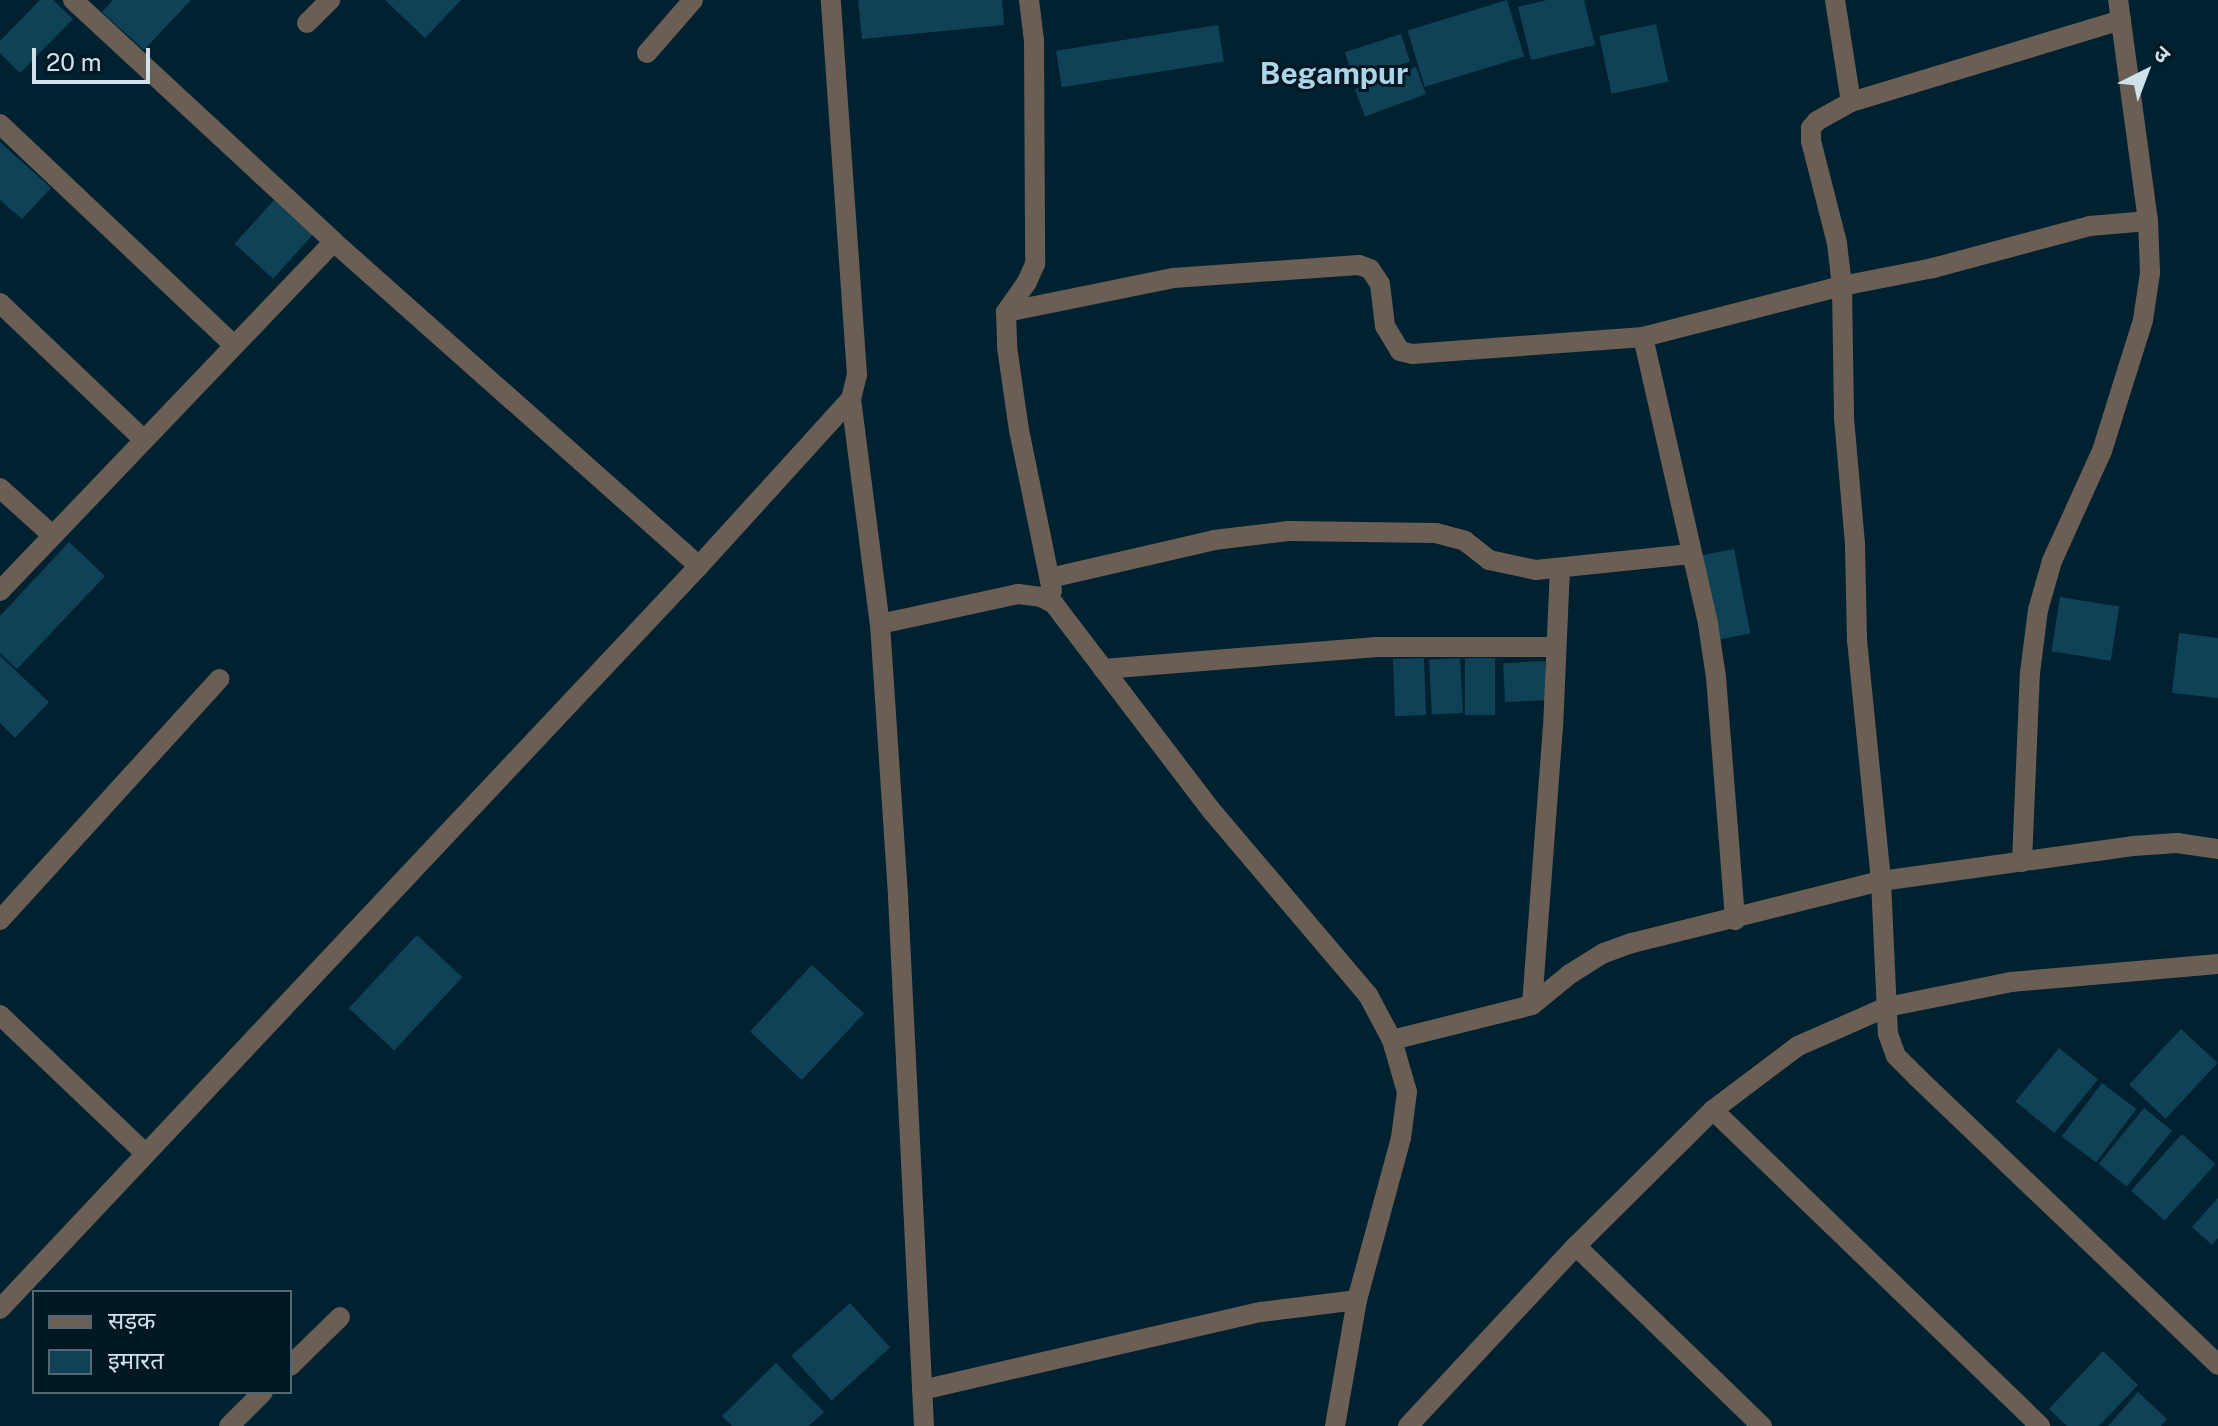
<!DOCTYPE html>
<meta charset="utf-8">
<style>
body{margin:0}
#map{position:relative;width:2218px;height:1426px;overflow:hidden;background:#002230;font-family:"Public Sans","Noto Sans Devanagari",sans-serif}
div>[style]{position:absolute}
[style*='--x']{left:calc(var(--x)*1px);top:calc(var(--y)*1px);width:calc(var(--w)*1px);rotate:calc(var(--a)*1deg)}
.building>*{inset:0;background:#0f4256;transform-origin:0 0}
.minor>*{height:20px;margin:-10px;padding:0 10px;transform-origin:10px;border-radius:10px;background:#6b5f55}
.tertiary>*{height:20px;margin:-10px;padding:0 10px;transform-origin:10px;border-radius:10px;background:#6b5f55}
span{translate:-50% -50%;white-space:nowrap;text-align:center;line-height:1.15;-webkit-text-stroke:6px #001823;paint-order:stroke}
.district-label{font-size:30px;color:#aed5e7;font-weight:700}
.legend{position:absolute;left:32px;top:1290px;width:260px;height:104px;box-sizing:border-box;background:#001823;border:2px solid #536873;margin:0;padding:10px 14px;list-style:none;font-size:24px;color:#cfe1eb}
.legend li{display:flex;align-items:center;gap:16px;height:40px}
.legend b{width:40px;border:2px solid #536873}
.north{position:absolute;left:2106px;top:32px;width:80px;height:80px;-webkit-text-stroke:6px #001823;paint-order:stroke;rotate:42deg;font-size:22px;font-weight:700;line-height:32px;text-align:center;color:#cfe1eb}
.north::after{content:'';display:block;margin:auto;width:28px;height:36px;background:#cfe1eb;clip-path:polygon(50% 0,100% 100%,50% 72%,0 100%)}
.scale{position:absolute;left:32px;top:48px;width:118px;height:36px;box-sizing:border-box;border:4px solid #cfe1eb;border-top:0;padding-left:10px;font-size:24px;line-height:28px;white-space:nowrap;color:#cfe1eb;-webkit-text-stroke:6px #001823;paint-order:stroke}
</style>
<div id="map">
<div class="building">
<i style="clip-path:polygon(40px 0,53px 0,73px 19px,20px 73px,0 53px,0 41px)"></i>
<i style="clip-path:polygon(113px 0,191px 0,144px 50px,102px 12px)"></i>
<i style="clip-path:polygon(385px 0,461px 0,425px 38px)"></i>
<i style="clip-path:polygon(858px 0,1002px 0,1004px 25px,862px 39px)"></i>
<i style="left:1507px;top:0;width:59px;height:104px;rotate:73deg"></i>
<i style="clip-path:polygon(1547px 0,1584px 0,1595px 45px,1531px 60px,1518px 7px)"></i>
<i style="left:1656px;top:24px;width:59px;height:58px;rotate:78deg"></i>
<i style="left:1218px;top:25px;width:37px;height:164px;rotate:81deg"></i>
<i style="left:1401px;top:34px;width:29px;height:59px;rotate:72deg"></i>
<i style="left:1416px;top:67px;width:29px;height:65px;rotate:70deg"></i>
<i style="clip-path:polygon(0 142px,51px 188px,22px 219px,0 200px)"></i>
<i style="left:274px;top:200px;width:52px;height:59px;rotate:42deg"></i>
<i style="clip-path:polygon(69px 542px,105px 576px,17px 669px,0 653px,0 616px)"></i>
<i style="left:1734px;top:549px;width:86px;height:40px;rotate:79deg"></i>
<i style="left:2060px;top:597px;width:60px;height:55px;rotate:9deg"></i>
<i style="clip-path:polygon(2179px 633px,2218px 638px,2218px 698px,2172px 693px)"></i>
<i style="clip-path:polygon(0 656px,49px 702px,15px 738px,0 723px)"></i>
<i style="left:1424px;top:658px;width:57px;height:31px;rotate:88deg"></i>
<i style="left:1460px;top:658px;width:55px;height:31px;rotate:87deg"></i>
<i style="left:1465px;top:658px;width:30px;height:57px"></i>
<i style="left:1545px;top:661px;width:39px;height:42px;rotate:87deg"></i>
<i style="left:417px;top:935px;width:62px;height:100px;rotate:43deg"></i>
<i style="left:812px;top:965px;width:71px;height:91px;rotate:43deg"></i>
<i style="left:2181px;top:1029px;width:50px;height:76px;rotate:43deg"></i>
<i style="left:2059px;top:1048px;width:50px;height:69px;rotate:39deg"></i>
<i style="left:2102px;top:1083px;width:43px;height:67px;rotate:37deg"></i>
<i style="left:2144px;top:1108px;width:36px;height:72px;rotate:39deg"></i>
<i style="left:2182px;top:1134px;width:45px;height:76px;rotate:42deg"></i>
<i style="clip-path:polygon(2218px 1198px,2218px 1238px,2212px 1245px,2192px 1227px)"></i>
<i style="left:850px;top:1303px;width:60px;height:79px;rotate:48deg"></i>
<i style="clip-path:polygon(2103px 1351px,2138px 1385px,2099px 1426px,2067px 1426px,2049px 1409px)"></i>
<i style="clip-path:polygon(776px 1363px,824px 1412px,809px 1426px,732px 1426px,722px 1416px)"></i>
<i style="clip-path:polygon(2138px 1392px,2167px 1419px,2161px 1426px,2108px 1426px)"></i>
</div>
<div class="minor">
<i style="--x:73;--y:0;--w:356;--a:42.8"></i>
<i style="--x:334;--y:242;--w:488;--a:41.6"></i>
<i style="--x:1029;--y:0;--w:39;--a:83"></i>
<i style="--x:1034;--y:39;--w:225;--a:89.7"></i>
<i style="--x:1035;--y:264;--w:20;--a:114"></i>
<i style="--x:1027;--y:282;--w:37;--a:125"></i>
<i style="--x:1006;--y:312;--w:35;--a:88"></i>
<i style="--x:1007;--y:347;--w:84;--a:81.8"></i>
<i style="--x:1019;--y:430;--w:164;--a:78.4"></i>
<i style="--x:1835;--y:0;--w:103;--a:81.1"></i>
<i style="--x:2121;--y:20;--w:282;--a:163.1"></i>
<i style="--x:1851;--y:102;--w:39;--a:151"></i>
<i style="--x:1817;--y:121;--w:9;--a:131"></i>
<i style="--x:1811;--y:128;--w:13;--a:90"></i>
<i style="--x:1811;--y:141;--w:105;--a:75.7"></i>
<i style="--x:1837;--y:243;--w:43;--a:83.4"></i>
<i style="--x:1842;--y:286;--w:132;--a:89.1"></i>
<i style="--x:1844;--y:418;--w:127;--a:85"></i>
<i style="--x:1855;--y:545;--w:95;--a:88.8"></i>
<i style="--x:1857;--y:640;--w:242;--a:84.3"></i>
<i style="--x:1881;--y:881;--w:153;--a:87.4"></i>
<i style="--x:1888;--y:1034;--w:23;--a:70"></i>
<i style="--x:1896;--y:1056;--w:31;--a:45"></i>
<i style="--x:1918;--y:1078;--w:415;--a:43.7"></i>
<i style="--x:307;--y:23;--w:33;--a:-45"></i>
<i style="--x:647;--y:53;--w:70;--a:-49"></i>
<i style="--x:0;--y:124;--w:322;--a:43.4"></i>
<i style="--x:0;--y:303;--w:197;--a:43.6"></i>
<i style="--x:1006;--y:312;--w:170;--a:-11.5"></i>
<i style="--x:1173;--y:278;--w:186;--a:-4"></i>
<i style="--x:1359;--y:265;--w:12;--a:20"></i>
<i style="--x:1370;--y:269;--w:18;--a:56"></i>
<i style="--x:1380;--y:284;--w:42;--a:83.2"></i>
<i style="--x:1385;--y:326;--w:29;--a:59"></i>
<i style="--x:1400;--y:351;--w:12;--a:14"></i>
<i style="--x:1412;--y:354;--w:232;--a:-4.2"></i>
<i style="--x:1643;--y:337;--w:205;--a:-14.4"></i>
<i style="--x:1842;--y:286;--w:93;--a:-11.2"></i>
<i style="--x:1933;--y:268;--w:163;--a:-15"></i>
<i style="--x:2090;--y:226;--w:58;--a:-4.9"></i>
<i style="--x:1643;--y:337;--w:294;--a:77.2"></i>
<i style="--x:1708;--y:624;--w:54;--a:81.4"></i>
<i style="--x:1716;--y:677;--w:244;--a:85.5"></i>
<i style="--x:851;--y:399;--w:227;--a:82.7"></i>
<i style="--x:880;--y:624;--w:274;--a:86.2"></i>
<i style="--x:898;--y:897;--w:530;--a:87.19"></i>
<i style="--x:0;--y:488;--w:70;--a:42.1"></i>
<i style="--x:1050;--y:578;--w:168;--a:-13"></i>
<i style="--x:1214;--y:540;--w:75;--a:-6.9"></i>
<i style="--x:1288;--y:531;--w:148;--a:0.8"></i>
<i style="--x:1436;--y:533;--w:30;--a:15"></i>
<i style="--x:1465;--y:541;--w:31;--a:38"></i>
<i style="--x:1489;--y:560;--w:48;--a:12"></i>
<i style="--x:1536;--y:570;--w:155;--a:-5.9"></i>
<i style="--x:0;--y:591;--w:483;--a:-46.3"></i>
<i style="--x:880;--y:624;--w:141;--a:-12.3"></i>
<i style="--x:1018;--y:594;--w:23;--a:7"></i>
<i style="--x:1041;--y:597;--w:15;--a:28"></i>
<i style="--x:1054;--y:604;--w:259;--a:52.7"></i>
<i style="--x:1211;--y:810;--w:243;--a:49.7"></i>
<i style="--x:1368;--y:995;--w:51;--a:61.9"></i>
<i style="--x:1392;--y:1040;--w:54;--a:73.9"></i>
<i style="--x:1407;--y:1092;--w:46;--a:97.4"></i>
<i style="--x:1401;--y:1138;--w:168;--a:105.2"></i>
<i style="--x:1357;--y:1300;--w:128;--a:99.9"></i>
<i style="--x:1103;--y:669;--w:272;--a:-4.6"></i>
<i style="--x:1374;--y:647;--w:182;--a:0"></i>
<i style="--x:2022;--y:862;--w:189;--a:-87.6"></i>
<i style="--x:2030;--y:673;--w:64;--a:-82.8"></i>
<i style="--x:2038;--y:610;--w:51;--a:-74.1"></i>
<i style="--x:2052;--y:561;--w:121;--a:-65.6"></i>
<i style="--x:2102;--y:451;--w:137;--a:-72.6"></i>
<i style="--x:2143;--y:320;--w:48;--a:-81.5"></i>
<i style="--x:2150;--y:273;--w:52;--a:-92.2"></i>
<i style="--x:2148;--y:221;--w:223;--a:-97.7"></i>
<i style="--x:0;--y:920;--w:326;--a:-47.7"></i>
<i style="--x:1532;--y:1005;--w:278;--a:-85.7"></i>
<i style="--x:1553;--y:728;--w:160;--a:-87.5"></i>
<i style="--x:0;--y:1015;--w:199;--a:43.6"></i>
<i style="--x:1392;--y:1040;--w:144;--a:-14"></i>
<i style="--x:1532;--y:1005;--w:49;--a:-39.2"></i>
<i style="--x:1570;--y:974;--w:40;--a:-32"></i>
<i style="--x:1604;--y:953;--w:30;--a:-20"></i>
<i style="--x:1632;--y:943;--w:257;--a:-14"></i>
<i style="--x:1881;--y:881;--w:254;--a:-7.9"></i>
<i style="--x:2133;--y:846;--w:44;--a:-3.9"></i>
<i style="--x:2177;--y:843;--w:41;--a:8.3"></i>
<i style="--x:1713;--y:1110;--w:455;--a:44"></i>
<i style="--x:1576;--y:1246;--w:259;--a:44.1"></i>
<i style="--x:290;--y:1366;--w:70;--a:-44.4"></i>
<i style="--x:922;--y:1390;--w:348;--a:-13"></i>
<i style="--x:1261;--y:1312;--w:97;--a:-7.1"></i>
<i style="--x:229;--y:1426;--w:48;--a:-45"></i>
<i style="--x:1408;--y:1426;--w:246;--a:-47"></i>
<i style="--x:1576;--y:1246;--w:193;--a:-44.8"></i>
<i style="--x:1713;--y:1110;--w:106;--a:-37"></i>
<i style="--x:1798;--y:1046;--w:97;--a:-23.7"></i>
<i style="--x:1887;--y:1007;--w:126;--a:-11.4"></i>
<i style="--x:2011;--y:982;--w:208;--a:-5"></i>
</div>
<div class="tertiary">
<i style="--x:0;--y:1309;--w:1020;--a:-46.75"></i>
<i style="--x:699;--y:566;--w:226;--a:-47.7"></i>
<i style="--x:851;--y:399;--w:25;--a:-76"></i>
<i style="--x:857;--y:375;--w:376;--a:-94"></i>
</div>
<div class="district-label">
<span style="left:1334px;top:73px">Begampur</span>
</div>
<ul class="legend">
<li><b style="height:10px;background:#6b5f55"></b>सड़क</li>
<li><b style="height:22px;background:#0f4256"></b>इमारत</li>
</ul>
<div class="north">उ</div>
<div class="scale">20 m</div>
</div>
